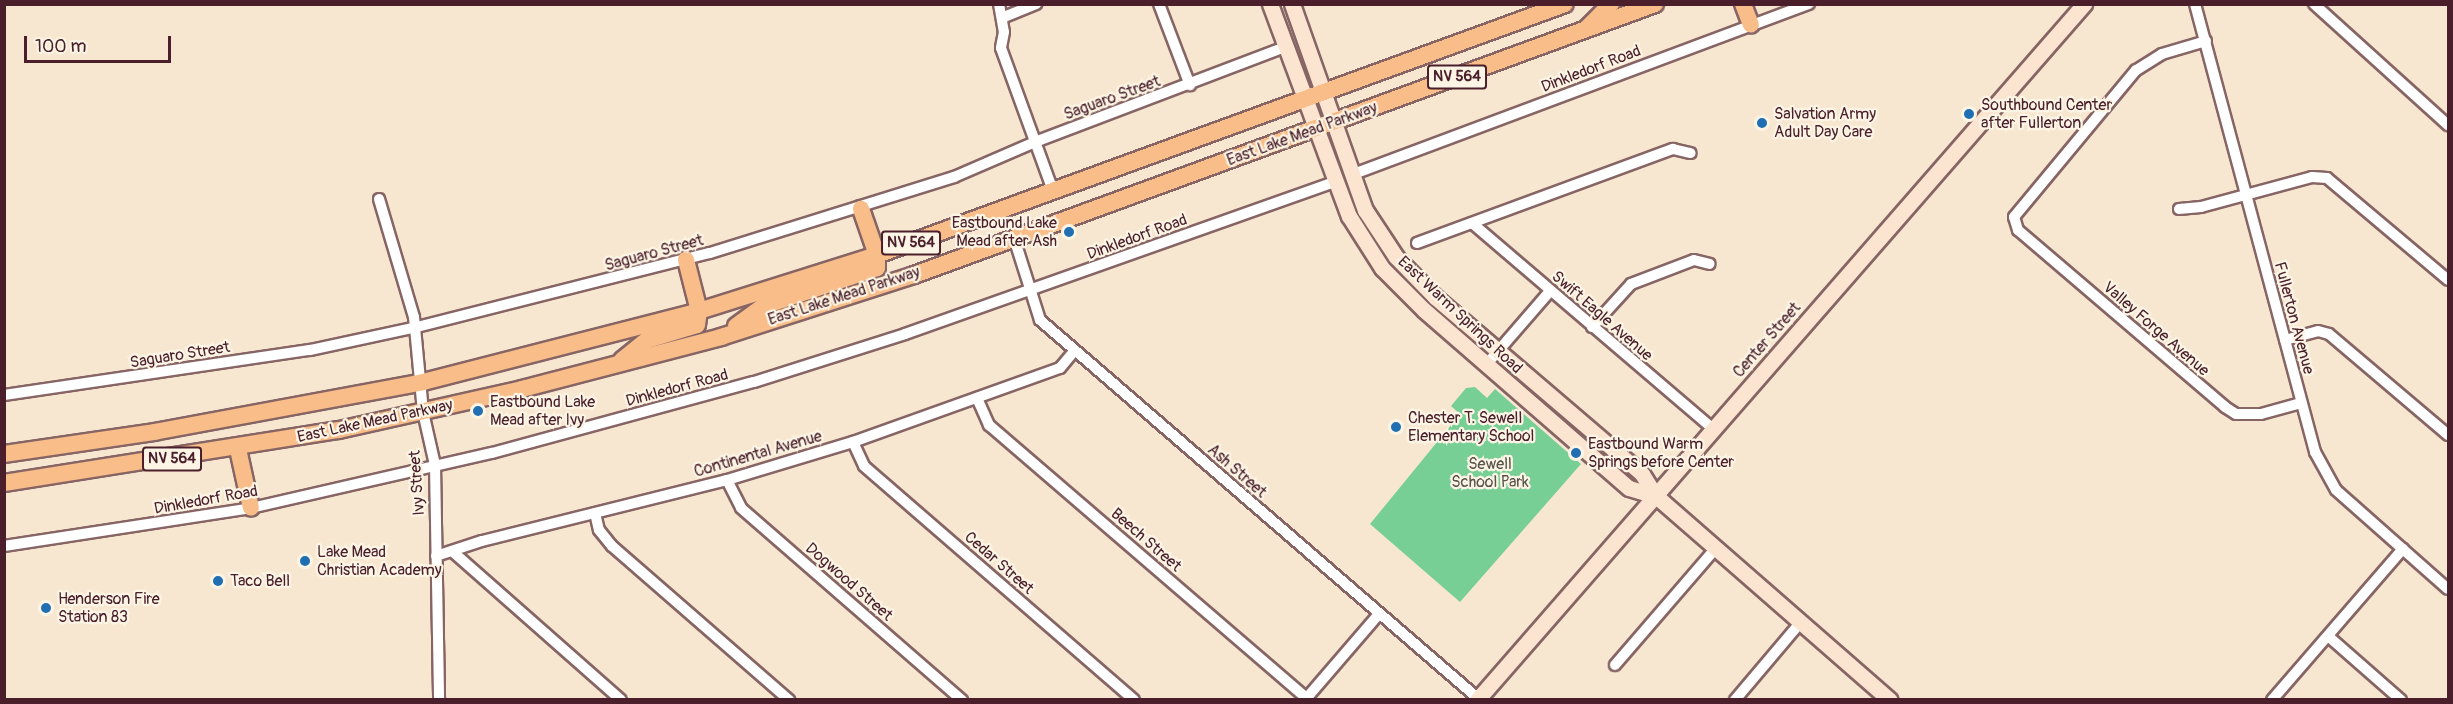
<!DOCTYPE html>
<style>
body{margin:0}
#map{position:relative;width:2453px;height:704px;overflow:hidden;background:#f8e7d0;font-family:Pangolin,sans-serif}
div>[style]{position:absolute}
[style*='--x']{left:calc(var(--x)*1px);top:calc(var(--y)*1px);width:calc(var(--w)*1px);rotate:calc(var(--a)*1deg)}
.green>*{inset:0;background:#77cf95}
.roads{filter:drop-shadow(2px 0 #876565) drop-shadow(-2px 0 #876565) drop-shadow(0 2px #876565) drop-shadow(0 -2px #876565)}
.street>*{height:10px;margin:-5px;padding:0 5px;transform-origin:5px;border-radius:5px;background:#fff}
.secondary>*{height:15px;margin:-7.5px;padding:0 7.5px;transform-origin:7.5px;border-radius:7.5px;background:#fce5d0}
.primary>*{height:16px;margin:-8px;padding:0 8px;transform-origin:8px;border-radius:8px;background:#f8bd89}
.dots>*{width:16px;height:16px;translate:-50% -50%;box-sizing:border-box;border:3px solid #fcf5e5;border-radius:50%}
span{translate:-50% -50%;white-space:nowrap;text-align:center;line-height:1.15;-webkit-text-stroke:4.5px #fcf5e5;paint-order:stroke}
.shield-label span{padding:2px 4px;background:#fcf5e5;border:2px solid;border-radius:4px;-webkit-text-stroke-width:0}
.shield-label{font-size:15px;color:#4a1f2b;font-weight:700}
.street-label{font-size:16px;color:#4a1f2b}
.poi-label{font-size:16px;color:#4a1f2b}
.left{translate:0 -50%;text-align:left}
.right{translate:-100% -50%;text-align:right}
.park-label{font-size:16px;color:#58544b}
.frame{position:absolute;inset:0;border:6px solid #4a1f2b;pointer-events:none}
.scale{position:absolute;left:24px;top:36px;width:147px;height:27px;box-sizing:border-box;border:3px solid #4a1f2b;border-top:0;padding-left:8px;font-size:18px;line-height:21px;white-space:nowrap;color:#4a1f2b;-webkit-text-stroke:4px #fcf5e5;paint-order:stroke}
</style>
<div id="map">
<div class="green">
<i style="clip-path:polygon(1475px 387px,1487px 398px,1495px 389px,1581px 464px,1460px 602px,1370px 524px,1460px 414px,1451px 406px,1466px 388px)"></i>
</div>
<div class="roads">
<div class="street">
<i style="--x:999;--y:4;--w:28;--a:80"></i>
<i style="--x:1004;--y:32;--w:16;--a:101"></i>
<i style="--x:1001;--y:48;--w:152;--a:70"></i>
<i style="--x:1159;--y:4;--w:87;--a:69.1"></i>
<i style="--x:2195;--y:4;--w:464;--a:75"></i>
<i style="--x:2315;--y:452;--w:43;--a:61.1"></i>
<i style="--x:2336;--y:490;--w:149;--a:41.5"></i>
<i style="--x:2314;--y:4;--w:181;--a:42.1"></i>
<i style="--x:1004;--y:17;--w:35;--a:-22"></i>
<i style="--x:2206;--y:41;--w:46;--a:163.5"></i>
<i style="--x:2162;--y:54;--w:31;--a:148"></i>
<i style="--x:2136;--y:70;--w:191;--a:129.7"></i>
<i style="--x:2014;--y:217;--w:14;--a:73"></i>
<i style="--x:2018;--y:230;--w:272;--a:40.5"></i>
<i style="--x:2225;--y:407;--w:13;--a:32"></i>
<i style="--x:2236;--y:414;--w:25;--a:0"></i>
<i style="--x:2261;--y:414;--w:41;--a:-15.4"></i>
<i style="--x:1351;--y:175;--w:489;--a:-20.5"></i>
<i style="--x:379;--y:199;--w:123;--a:73.5"></i>
<i style="--x:414;--y:317;--w:95;--a:84.6"></i>
<i style="--x:423;--y:412;--w:54;--a:77.2"></i>
<i style="--x:435;--y:465;--w:235;--a:89"></i>
<i style="--x:2179;--y:209;--w:22;--a:-5"></i>
<i style="--x:2201;--y:207;--w:115;--a:-15.1"></i>
<i style="--x:2312;--y:177;--w:15;--a:4"></i>
<i style="--x:2327;--y:178;--w:158;--a:40.1"></i>
<i style="--x:1472;--y:223;--w:318;--a:40.5"></i>
<i style="--x:1014;--y:238;--w:86;--a:72.4"></i>
<i style="--x:1040;--y:320;--w:581;--a:40.82"></i>
<i style="--x:1417;--y:243;--w:273;--a:-20.2"></i>
<i style="--x:1673;--y:149;--w:18;--a:13"></i>
<i style="--x:1592;--y:327;--w:58;--a:-47.8"></i>
<i style="--x:1631;--y:284;--w:67;--a:-20.9"></i>
<i style="--x:1694;--y:260;--w:16;--a:14"></i>
<i style="--x:2285;--y:340;--w:34;--a:-15"></i>
<i style="--x:2318;--y:331;--w:11;--a:15"></i>
<i style="--x:2329;--y:334;--w:156;--a:40.3"></i>
<i style="--x:1486;--y:365;--w:98;--a:-49.1"></i>
<i style="--x:4;--y:395;--w:309;--a:-8.4"></i>
<i style="--x:310;--y:350;--w:105;--a:-12.1"></i>
<i style="--x:413;--y:328;--w:306;--a:-14.2"></i>
<i style="--x:710;--y:253;--w:256;--a:-17.3"></i>
<i style="--x:954;--y:177;--w:88;--a:-23.4"></i>
<i style="--x:1035;--y:142;--w:267;--a:-20.8"></i>
<i style="--x:977;--y:398;--w:30;--a:66"></i>
<i style="--x:989;--y:425;--w:418;--a:40.7"></i>
<i style="--x:853;--y:442;--w:26;--a:65"></i>
<i style="--x:864;--y:466;--w:357;--a:40.9"></i>
<i style="--x:727;--y:480;--w:31;--a:63"></i>
<i style="--x:741;--y:508;--w:293;--a:41"></i>
<i style="--x:595;--y:513;--w:17;--a:77"></i>
<i style="--x:599;--y:530;--w:21;--a:51"></i>
<i style="--x:612;--y:546;--w:235;--a:41"></i>
<i style="--x:4;--y:546;--w:250;--a:-8.7"></i>
<i style="--x:251;--y:508;--w:247;--a:-12.9"></i>
<i style="--x:492;--y:453;--w:271;--a:-15.2"></i>
<i style="--x:754;--y:382;--w:158;--a:-17.6"></i>
<i style="--x:905;--y:334;--w:457;--a:-19.5"></i>
<i style="--x:452;--y:551;--w:225;--a:41.4"></i>
<i style="--x:436;--y:556;--w:48;--a:-18.1"></i>
<i style="--x:482;--y:541;--w:252;--a:-14"></i>
<i style="--x:727;--y:480;--w:132;--a:-16.8"></i>
<i style="--x:853;--y:442;--w:220;--a:-19.7"></i>
<i style="--x:1060;--y:368;--w:23;--a:-50"></i>
<i style="--x:2328;--y:636;--w:97;--a:41.2"></i>
<i style="--x:1615;--y:665;--w:155;--a:-49.2"></i>
<i style="--x:1305;--y:700;--w:113;--a:-49.3"></i>
<i style="--x:1735;--y:700;--w:102;--a:-49.8"></i>
<i style="--x:2272;--y:700;--w:200;--a:-49.1"></i>
</div>
<div class="secondary">
<i style="--x:1270;--y:4;--w:226;--a:69.6"></i>
<i style="--x:1349;--y:216;--w:62;--a:57.6"></i>
<i style="--x:1382;--y:268;--w:59;--a:45"></i>
<i style="--x:1424;--y:310;--w:271;--a:41"></i>
<i style="--x:1629;--y:488;--w:28;--a:17"></i>
<i style="--x:1292;--y:4;--w:219;--a:70.5"></i>
<i style="--x:1365;--y:210;--w:56;--a:56.6"></i>
<i style="--x:1396;--y:257;--w:56;--a:45.7"></i>
<i style="--x:1435;--y:297;--w:272;--a:40.5"></i>
<i style="--x:1642;--y:474;--w:26;--a:58"></i>
<i style="--x:1656;--y:496;--w:310;--a:41.1"></i>
<i style="--x:1477;--y:700;--w:924;--a:-48.91"></i>
</div>
<div class="primary">
<i style="--x:1743;--y:4;--w:22;--a:69"></i>
<i style="--x:1587;--y:28;--w:34;--a:-45"></i>
<i style="--x:736;--y:326;--w:34;--a:-36"></i>
<i style="--x:764;--y:306;--w:119;--a:-18.6"></i>
<i style="--x:877;--y:268;--w:13;--a:-90"></i>
<i style="--x:877;--y:255;--w:49;--a:-109.2"></i>
<i style="--x:622;--y:360;--w:32;--a:-39"></i>
<i style="--x:647;--y:340;--w:52;--a:-16.7"></i>
<i style="--x:697;--y:325;--w:14;--a:-82"></i>
<i style="--x:699;--y:311;--w:53;--a:-104.3"></i>
<i style="--x:238;--y:449;--w:60;--a:77.6"></i>
<i style="--x:4;--y:454;--w:152;--a:-8.3"></i>
<i style="--x:154;--y:432;--w:274;--a:-10.5"></i>
<i style="--x:423;--y:382;--w:285;--a:-14.4"></i>
<i style="--x:699;--y:311;--w:187;--a:-17.5"></i>
<i style="--x:877;--y:255;--w:732;--a:-20.04"></i>
<i style="--x:4;--y:483;--w:339;--a:-9"></i>
<i style="--x:339;--y:430;--w:188;--a:-12.6"></i>
<i style="--x:522;--y:389;--w:206;--a:-14.6"></i>
<i style="--x:721;--y:337;--w:203;--a:-17.8"></i>
<i style="--x:914;--y:275;--w:789;--a:-20.09"></i>
</div>
</div>
<div class="dots">
<i style="left:1969px;top:114px;background:#1f6fb2"></i>
<i style="left:1762px;top:123px;background:#1f6fb2"></i>
<i style="left:1069px;top:232px;background:#1f6fb2"></i>
<i style="left:478px;top:411px;background:#1f6fb2"></i>
<i style="left:1396px;top:427px;background:#1f6fb2"></i>
<i style="left:1576px;top:453px;background:#1f6fb2"></i>
<i style="left:305px;top:561px;background:#1f6fb2"></i>
<i style="left:218px;top:581px;background:#1f6fb2"></i>
<i style="left:46px;top:608px;background:#1f6fb2"></i>
</div>
<div class="shield-label">
<span style="left:1457px;top:77px">NV 564</span>
<span style="left:911px;top:243px">NV 564</span>
<span style="left:172px;top:459px">NV 564</span>
</div>
<div class="street-label">
<span style="left:1591px;top:69px;rotate:-21deg">Dinkledorf Road</span>
<span style="left:1112px;top:98px;rotate:-20deg">Saguaro Street</span>
<span style="left:1302px;top:134px;rotate:-20deg">East Lake Mead Parkway</span>
<span style="left:1137px;top:237px;rotate:-20deg">Dinkledorf Road</span>
<span style="left:654px;top:253px;rotate:-15deg">Saguaro Street</span>
<span style="left:844px;top:296px;rotate:-18deg">East Lake Mead Parkway</span>
<span style="left:1460px;top:315px;rotate:43deg">East Warm Springs Road</span>
<span style="left:1602px;top:316px;rotate:41deg">Swift Eagle Avenue</span>
<span style="left:2294px;top:318px;rotate:75deg">Fullerton Avenue</span>
<span style="left:2156px;top:329px;rotate:41deg">Valley Forge Avenue</span>
<span style="left:1767px;top:340px;rotate:-49deg">Center Street</span>
<span style="left:180px;top:355px;rotate:-9deg">Saguaro Street</span>
<span style="left:677px;top:388px;rotate:-15deg">Dinkledorf Road</span>
<span style="left:375px;top:421px;rotate:-12deg">East Lake Mead Parkway</span>
<span style="left:758px;top:454px;rotate:-16deg">Continental Avenue</span>
<span style="left:1237px;top:471px;rotate:41deg">Ash Street</span>
<span style="left:417px;top:483px;rotate:-94deg">Ivy Street</span>
<span style="left:206px;top:500px;rotate:-10deg">Dinkledorf Road</span>
<span style="left:1146px;top:540px;rotate:41deg">Beech Street</span>
<span style="left:999px;top:563px;rotate:41deg">Cedar Street</span>
<span style="left:849px;top:582px;rotate:41deg">Dogwood Street</span>
</div>
<div class="poi-label">
<span class="left" style="left:1981px;top:114px">Southbound Center<br>after Fullerton</span>
<span class="left" style="left:1774px;top:123px">Salvation Army<br>Adult Day Care</span>
<span class="right" style="left:1057px;top:232px">Eastbound Lake<br>Mead after Ash</span>
<span class="left" style="left:490px;top:411px">Eastbound Lake<br>Mead after Ivy</span>
<span class="left" style="left:1408px;top:427px">Chester T. Sewell<br>Elementary School</span>
<span class="left" style="left:1588px;top:453px">Eastbound Warm<br>Springs before Center</span>
<span class="left" style="left:317px;top:561px">Lake Mead<br>Christian Academy</span>
<span class="left" style="left:230px;top:581px">Taco Bell</span>
<span class="left" style="left:58px;top:608px">Henderson Fire<br>Station 83</span>
</div>
<div class="park-label">
<span style="left:1490px;top:473px">Sewell<br>School Park</span>
</div>
<div class="frame"></div>
<div class="scale">100 m</div>
</div>
